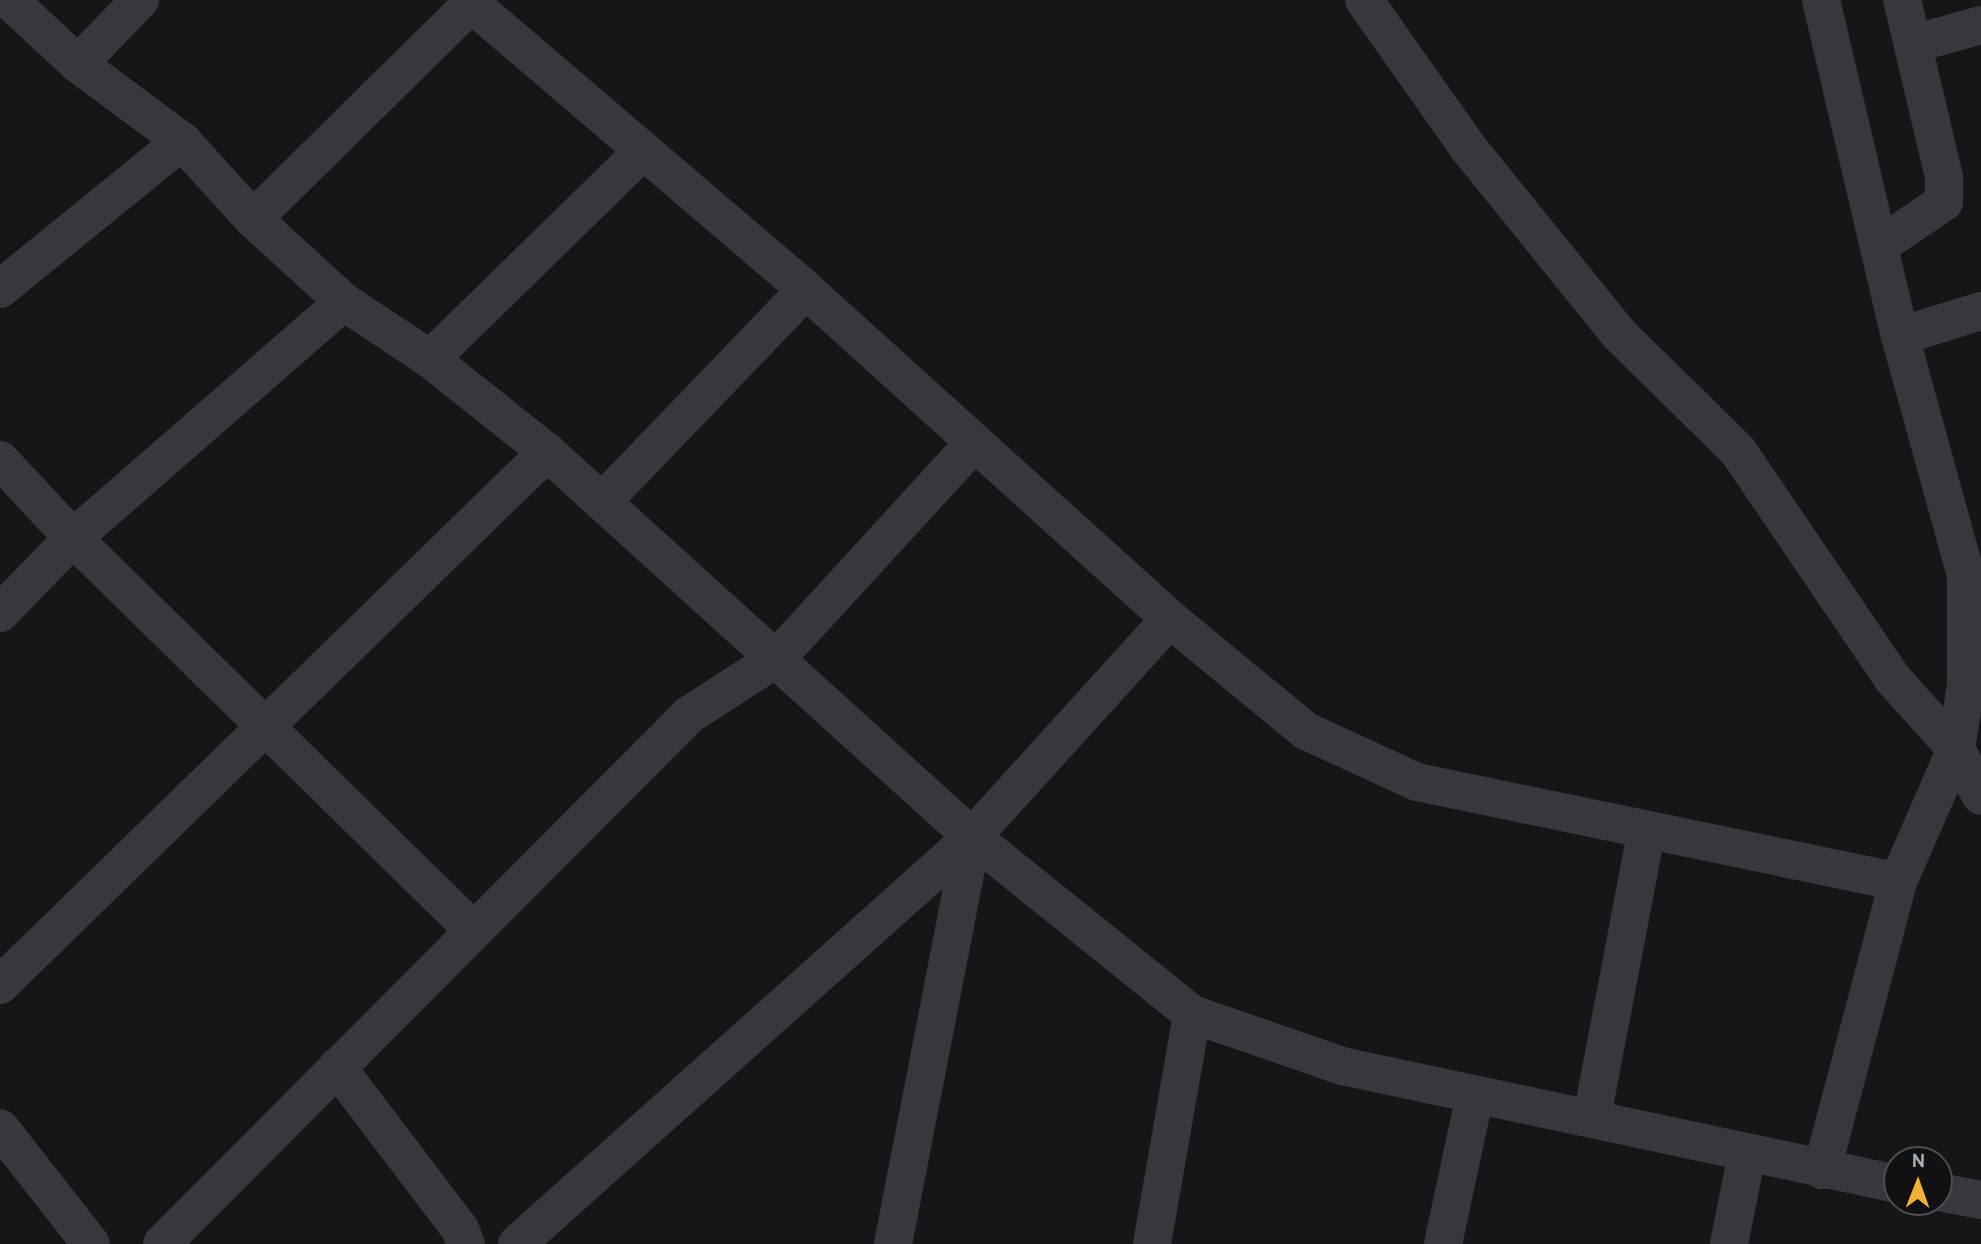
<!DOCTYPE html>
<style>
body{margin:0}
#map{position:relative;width:1981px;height:1244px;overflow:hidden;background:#161618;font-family:Overpass,sans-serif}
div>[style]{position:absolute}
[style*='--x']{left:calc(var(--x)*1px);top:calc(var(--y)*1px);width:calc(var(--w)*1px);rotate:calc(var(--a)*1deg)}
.minor>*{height:38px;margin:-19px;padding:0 19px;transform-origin:19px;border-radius:19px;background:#37383d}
span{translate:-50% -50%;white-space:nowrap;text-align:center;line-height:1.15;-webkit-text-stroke:5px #111113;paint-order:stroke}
.north{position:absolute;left:1883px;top:1146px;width:70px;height:70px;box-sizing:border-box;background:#111113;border:2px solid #4d4f55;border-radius:50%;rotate:1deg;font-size:19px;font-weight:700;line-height:28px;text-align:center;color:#a8adb8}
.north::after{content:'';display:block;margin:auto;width:24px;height:32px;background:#f2b134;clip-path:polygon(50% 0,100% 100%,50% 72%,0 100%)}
</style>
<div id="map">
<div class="minor">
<i style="--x:9;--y:0;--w:94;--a:42.8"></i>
<i style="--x:78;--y:64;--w:129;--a:36.5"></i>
<i style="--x:182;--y:141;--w:105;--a:47.7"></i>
<i style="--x:253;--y:219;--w:123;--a:42.4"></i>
<i style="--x:344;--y:302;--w:103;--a:33.5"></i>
<i style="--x:430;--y:359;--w:149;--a:38.5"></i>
<i style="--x:547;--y:452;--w:573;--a:42.17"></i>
<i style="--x:972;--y:837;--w:282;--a:38.8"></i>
<i style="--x:1192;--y:1014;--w:159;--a:19.1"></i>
<i style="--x:1342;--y:1066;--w:567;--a:12"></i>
<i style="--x:467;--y:0;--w:446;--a:40.5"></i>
<i style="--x:806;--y:290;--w:491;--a:42.1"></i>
<i style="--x:1170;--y:619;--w:176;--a:39.5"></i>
<i style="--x:1306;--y:731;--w:122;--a:24.7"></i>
<i style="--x:1417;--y:782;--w:491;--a:11.7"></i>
<i style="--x:1364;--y:0;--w:184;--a:54.8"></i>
<i style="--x:1470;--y:150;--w:238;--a:51"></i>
<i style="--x:1620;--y:335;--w:165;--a:44.5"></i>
<i style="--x:1738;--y:451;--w:274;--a:55.8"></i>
<i style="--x:1892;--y:678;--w:96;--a:48"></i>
<i style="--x:1956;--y:749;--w:53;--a:62"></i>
<i style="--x:1821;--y:0;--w:345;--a:76.8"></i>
<i style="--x:1900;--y:336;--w:248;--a:74.6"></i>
<i style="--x:1966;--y:575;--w:110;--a:90"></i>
<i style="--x:1966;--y:685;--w:65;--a:98.9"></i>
<i style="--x:1956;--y:749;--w:145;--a:113.6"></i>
<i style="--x:1898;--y:882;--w:298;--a:104.8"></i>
<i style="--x:1913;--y:44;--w:71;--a:-15.6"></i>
<i style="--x:78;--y:64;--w:89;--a:-45.9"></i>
<i style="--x:253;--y:219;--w:306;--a:-44.6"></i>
<i style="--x:1879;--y:246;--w:78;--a:-34.1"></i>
<i style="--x:1944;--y:202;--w:25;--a:-90"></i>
<i style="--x:1944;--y:177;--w:182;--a:-103.3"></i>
<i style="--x:0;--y:289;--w:235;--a:-39.1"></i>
<i style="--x:1900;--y:336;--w:85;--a:-17.2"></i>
<i style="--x:430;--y:359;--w:295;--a:-44.3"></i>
<i style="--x:0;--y:460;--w:107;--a:46.9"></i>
<i style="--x:73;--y:538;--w:560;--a:44.42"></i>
<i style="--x:602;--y:502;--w:294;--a:-46.1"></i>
<i style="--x:0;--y:613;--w:105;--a:-45.8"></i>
<i style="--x:73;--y:538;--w:359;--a:-41.1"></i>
<i style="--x:0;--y:985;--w:764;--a:-44.26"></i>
<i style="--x:337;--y:1067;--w:203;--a:52.8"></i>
<i style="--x:460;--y:1229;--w:16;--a:68"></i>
<i style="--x:1592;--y:1117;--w:292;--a:-79.2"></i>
<i style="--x:0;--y:1128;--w:147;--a:51.9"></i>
<i style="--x:1939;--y:1192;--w:43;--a:10.8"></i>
<i style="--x:162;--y:1244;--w:747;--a:-45.11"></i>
<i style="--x:689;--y:715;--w:105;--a:-32.9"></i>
<i style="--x:777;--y:658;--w:290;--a:-47.5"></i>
<i style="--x:517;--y:1244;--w:610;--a:-41.81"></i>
<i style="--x:972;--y:837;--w:294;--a:-47.8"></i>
<i style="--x:893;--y:1244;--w:415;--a:-79"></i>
<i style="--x:1152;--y:1244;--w:233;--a:-80.1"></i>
<i style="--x:1443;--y:1244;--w:152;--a:-77.9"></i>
<i style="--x:1729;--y:1244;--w:92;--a:-78.7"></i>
</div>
<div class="north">N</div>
</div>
